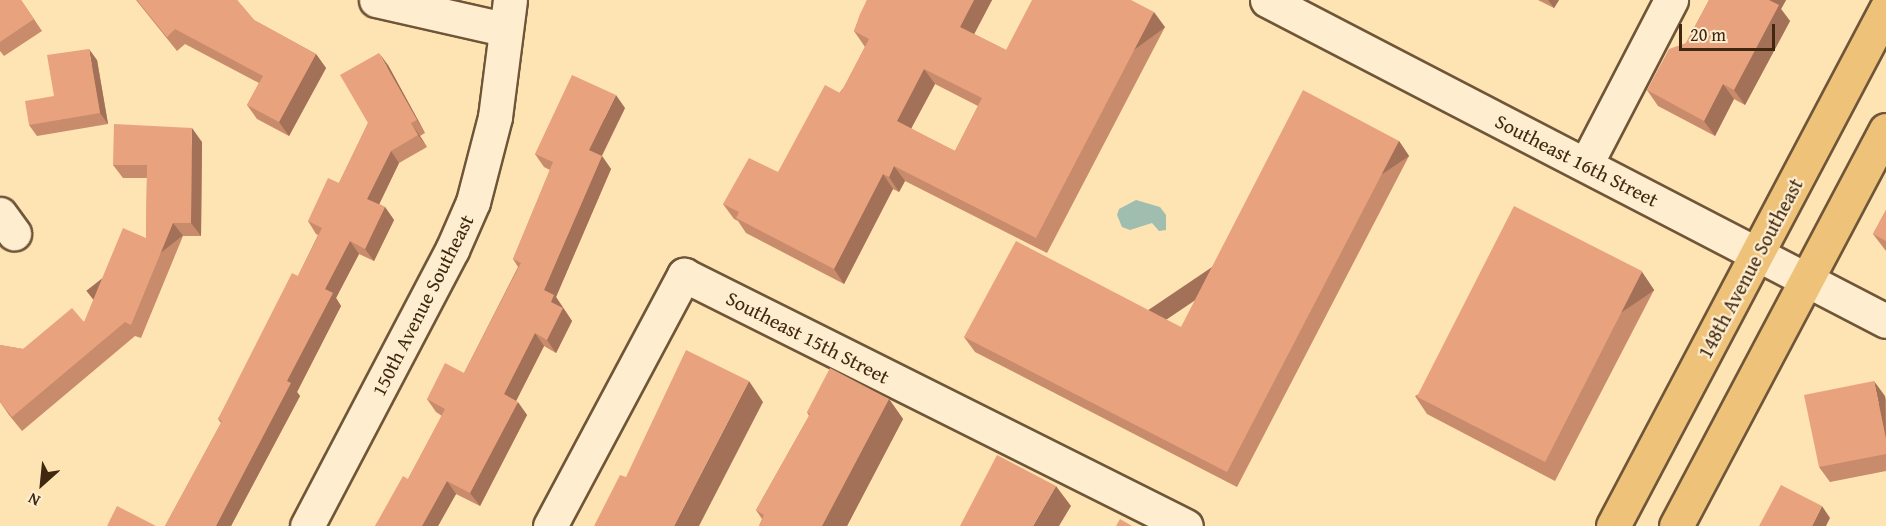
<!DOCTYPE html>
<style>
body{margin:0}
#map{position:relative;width:1886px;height:526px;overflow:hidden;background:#fee3b3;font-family:"Gentium Book Plus",serif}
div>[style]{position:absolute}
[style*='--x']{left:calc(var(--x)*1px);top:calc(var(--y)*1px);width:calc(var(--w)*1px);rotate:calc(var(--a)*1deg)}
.water>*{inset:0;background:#a0beaf}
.roads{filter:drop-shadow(2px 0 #6f5639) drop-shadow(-2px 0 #6f5639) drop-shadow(0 2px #6f5639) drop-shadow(0 -2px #6f5639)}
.street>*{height:33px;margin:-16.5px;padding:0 16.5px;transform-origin:16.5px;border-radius:16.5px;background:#feedce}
.secondary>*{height:33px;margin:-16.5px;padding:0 16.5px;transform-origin:16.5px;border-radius:16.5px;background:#feedce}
.primary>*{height:33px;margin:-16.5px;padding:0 16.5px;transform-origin:16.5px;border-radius:16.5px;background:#efc27a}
.wall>*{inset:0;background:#c88b6c}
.shaded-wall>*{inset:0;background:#a37158;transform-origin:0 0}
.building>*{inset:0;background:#e9a27e;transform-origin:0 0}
span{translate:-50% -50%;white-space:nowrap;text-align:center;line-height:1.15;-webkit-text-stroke:4.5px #feedce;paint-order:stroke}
.street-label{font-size:20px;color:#3f2710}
.north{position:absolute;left:12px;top:454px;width:60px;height:60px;-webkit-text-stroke:4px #feedce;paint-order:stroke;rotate:207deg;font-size:16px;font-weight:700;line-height:24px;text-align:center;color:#3f2710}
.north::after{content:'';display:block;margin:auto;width:21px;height:27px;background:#3f2710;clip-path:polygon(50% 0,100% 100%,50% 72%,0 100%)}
.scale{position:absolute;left:1679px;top:24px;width:96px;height:27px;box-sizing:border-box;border:3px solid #3f2710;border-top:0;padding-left:8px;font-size:18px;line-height:21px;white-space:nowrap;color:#3f2710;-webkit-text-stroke:4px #feedce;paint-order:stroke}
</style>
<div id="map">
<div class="water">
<i style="clip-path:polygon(1136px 200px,1160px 207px,1166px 215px,1166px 230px,1159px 231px,1152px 223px,1130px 230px,1122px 227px,1117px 215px,1119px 209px)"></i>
</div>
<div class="roads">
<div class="street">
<i style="--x:376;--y:0;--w:131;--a:12.8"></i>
<i style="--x:1586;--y:164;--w:185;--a:-62.6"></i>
<i style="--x:0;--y:214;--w:24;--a:54"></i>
<i style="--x:307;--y:526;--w:312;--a:-62.3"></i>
<i style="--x:452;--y:250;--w:52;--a:-66.4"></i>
<i style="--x:473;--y:202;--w:88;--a:-75.5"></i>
<i style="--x:495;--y:117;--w:118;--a:-82.7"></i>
<i style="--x:550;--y:526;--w:285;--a:-61.9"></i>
<i style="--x:684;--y:275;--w:561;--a:26.57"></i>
</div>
<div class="secondary">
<i style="--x:1267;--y:0;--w:697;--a:27.41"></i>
</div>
<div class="primary">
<i style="--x:1613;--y:526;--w:585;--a:-62.16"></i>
<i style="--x:1676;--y:526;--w:448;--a:-62.1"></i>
</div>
</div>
<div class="wall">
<i style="clip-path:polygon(0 0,21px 0,42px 31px,4px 56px,0 51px)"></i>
<i style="clip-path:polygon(136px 0,237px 0,254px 20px,316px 54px,326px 68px,289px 136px,257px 119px,247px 105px,259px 83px,185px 44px,177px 51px)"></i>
<i style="clip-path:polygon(evenodd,867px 0,992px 0,974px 34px,1006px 50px,1165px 27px,1047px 253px,905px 181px,899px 192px,893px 189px,844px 284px,746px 233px,738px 221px,734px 219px,723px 204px,778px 172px,844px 87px,865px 47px,854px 31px,867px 0,935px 84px,978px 106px,955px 151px,911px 129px,935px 84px)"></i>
<i style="clip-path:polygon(1538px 0,1559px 0,1554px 8px)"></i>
<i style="clip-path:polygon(1709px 0,1786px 0,1781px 9px,1790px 21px,1745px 105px,1734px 99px,1715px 136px,1658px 106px,1647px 90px,1686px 43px)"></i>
<i style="clip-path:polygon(97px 60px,108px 124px,37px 136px,29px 125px,54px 96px)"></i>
<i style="clip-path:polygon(388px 65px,425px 133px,420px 136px,427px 147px,399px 163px,379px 204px,385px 207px,394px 220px,374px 261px,359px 254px,336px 298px,341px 306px,297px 392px,300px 396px,231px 526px,165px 526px,221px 423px,218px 419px,298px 276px,318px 235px,316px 234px,308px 221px,339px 183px,368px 123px)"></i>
<i style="clip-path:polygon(625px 108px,602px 156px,611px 169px,556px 297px,572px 321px,556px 353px,544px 346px,516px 401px,527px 415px,480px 506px,456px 494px,438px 526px,375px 526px,408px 479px,442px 416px,436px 412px,427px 399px,464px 373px,518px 267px,513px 259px,550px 170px,544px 167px,535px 154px)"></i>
<i style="clip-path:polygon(1399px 141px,1409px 156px,1237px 487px,975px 352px,964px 337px,1181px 327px)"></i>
<i style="clip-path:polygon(202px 142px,201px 236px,183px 236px,141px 338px,135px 336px,22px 431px,9px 415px,0 402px,0 345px,23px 349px,84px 322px,146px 238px,147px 178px,123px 178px,113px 165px)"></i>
<i style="clip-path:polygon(1886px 210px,1886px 251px,1873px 234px)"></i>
<i style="clip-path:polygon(1642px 272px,1654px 290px,1555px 481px,1427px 414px,1415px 396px)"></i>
<i style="clip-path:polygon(1885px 396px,1886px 400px,1886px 471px,1830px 482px,1819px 467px)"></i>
<i style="clip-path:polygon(889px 399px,903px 419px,847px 526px,759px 526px,762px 519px,756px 510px,809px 416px,807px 412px)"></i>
</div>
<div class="shaded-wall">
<i style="clip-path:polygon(974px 0,992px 0,970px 42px,960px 27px)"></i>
<i style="clip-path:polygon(1548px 0,1559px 0,1554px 8px)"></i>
<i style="clip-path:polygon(1768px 0,1786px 0,1781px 9px,1790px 21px,1745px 105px,1734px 90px)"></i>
<i style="left:1154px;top:12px;width:19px;height:255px;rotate:54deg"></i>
<i style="clip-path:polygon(89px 49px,97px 60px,108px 124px,100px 113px)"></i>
<i style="clip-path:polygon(379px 53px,388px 65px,425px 133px,417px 120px)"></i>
<i style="clip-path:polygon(316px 54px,326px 68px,289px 136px,279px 122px)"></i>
<i style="clip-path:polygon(924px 69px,935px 84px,907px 136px,897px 121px)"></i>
<i style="clip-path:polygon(1723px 84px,1734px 99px,1715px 136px,1704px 121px)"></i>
<i style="clip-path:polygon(616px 95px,625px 108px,598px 163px,589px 150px)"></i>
<i style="clip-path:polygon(411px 123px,420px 136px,427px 147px,418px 135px)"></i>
<i style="clip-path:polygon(192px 128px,202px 142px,201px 236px,191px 223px)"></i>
<i style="left:1399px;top:141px;width:18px;height:373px;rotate:56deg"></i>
<i style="clip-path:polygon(391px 151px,399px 163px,376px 211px,367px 199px)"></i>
<i style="clip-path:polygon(602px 156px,611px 169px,556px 297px,572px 321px,556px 353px,547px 340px,551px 302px,544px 290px)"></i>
<i style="clip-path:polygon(894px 166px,905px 181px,899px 192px,889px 177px)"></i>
<i style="clip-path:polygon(883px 174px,893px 189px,844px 284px,834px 269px)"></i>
<i style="clip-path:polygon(385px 207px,394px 220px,374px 261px,365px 249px)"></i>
<i style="left:173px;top:223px;width:16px;height:110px;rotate:52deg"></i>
<i style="clip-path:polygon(350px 241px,359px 254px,336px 298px,341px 306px,297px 392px,300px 396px,231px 526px,216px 526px,287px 381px,325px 289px)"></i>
<i style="left:1642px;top:272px;width:22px;height:215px;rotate:56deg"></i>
<i style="clip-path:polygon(535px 333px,544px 346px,513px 407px,504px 394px)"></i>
<i style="clip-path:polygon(749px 381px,763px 402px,699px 526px,674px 526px)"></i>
<i style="clip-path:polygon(1874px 381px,1885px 396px,1886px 439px)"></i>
<i style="clip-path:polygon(889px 399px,903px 419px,847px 526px,822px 526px)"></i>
<i style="clip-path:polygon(518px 402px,527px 415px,480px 506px,470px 493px)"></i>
<i style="clip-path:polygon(447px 481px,456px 494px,438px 526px,422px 526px)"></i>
<i style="clip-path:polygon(1056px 486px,1071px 506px,1059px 526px,1033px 526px)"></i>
<i style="clip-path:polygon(1822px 506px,1830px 518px,1826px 526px,1812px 526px)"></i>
</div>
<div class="building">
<i style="clip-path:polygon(0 0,21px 0,34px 19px,0 42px)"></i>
<i style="clip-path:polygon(137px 0,237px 0,254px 20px,316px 54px,279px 122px,247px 105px,263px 76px,175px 29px,167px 37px)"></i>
<i style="clip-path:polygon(evenodd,867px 0,974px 0,960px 27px,1006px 50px,1032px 0,1131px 0,1154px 12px,1036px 238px,894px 166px,889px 177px,883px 174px,834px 269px,736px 218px,739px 212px,723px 204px,749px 158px,778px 172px,825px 85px,840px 93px,844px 87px,869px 39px,854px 31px,860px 14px,867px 0,924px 69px,982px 98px,955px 151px,897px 121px,924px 69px)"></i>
<i style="clip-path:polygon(1709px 0,1769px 0,1779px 5px,1734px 90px,1723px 84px,1704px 121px,1647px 90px,1669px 49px,1686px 43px)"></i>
<i style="clip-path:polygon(89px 49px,100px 113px,29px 125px,25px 101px,54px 96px,47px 55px)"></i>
<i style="clip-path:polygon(379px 53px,417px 120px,411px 123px,418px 135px,391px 151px,367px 199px,385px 207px,365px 249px,350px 241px,325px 289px,333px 293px,287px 381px,291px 383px,216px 526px,165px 526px,222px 421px,218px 419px,292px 273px,298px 276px,322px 228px,308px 221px,328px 178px,339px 183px,368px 123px,340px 75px)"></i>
<i style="clip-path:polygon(572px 75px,616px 95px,589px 150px,602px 156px,544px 290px,554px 295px,551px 302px,563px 308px,547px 340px,535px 333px,504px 394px,518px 402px,470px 493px,447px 481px,422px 526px,375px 526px,403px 476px,408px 479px,445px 409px,427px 399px,445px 363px,464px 373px,521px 263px,513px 259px,553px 162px,535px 154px)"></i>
<i style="clip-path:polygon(1303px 90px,1399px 141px,1227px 472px,964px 337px,1016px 241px,1181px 327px)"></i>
<i style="clip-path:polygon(114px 124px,192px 128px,191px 223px,173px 223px,131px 325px,125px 322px,12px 417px,0 402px,0 345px,23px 349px,72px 308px,84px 322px,123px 228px,146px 238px,147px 165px,113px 165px)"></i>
<i style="left:1514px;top:206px;width:144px;height:214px;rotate:27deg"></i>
<i style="clip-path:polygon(1886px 210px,1886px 241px,1873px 234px)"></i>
<i style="clip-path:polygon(686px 350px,749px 381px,674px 526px,594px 526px,620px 475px,626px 477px)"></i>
<i style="clip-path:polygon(830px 368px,889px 399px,822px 526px,759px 526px,764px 515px,756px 510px,810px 414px,807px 412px)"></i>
<i style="clip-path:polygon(1874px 381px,1886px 439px,1886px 454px,1819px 467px,1804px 395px)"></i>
<i style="clip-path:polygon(997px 455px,1056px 486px,1033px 526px,960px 526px)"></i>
<i style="clip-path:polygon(1781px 485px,1822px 506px,1812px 526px,1759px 526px)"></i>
<i style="clip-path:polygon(117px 506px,156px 526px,107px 526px)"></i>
<i style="clip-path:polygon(1120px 519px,1132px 526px,1116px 526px)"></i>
</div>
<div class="street-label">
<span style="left:1577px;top:160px;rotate:27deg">Southeast 16th Street</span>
<span style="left:1750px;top:268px;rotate:-62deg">148th Avenue Southeast</span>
<span style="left:422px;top:305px;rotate:-63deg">150th Avenue Southeast</span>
<span style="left:808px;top:337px;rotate:27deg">Southeast 15th Street</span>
</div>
<div class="north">N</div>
<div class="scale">20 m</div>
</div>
